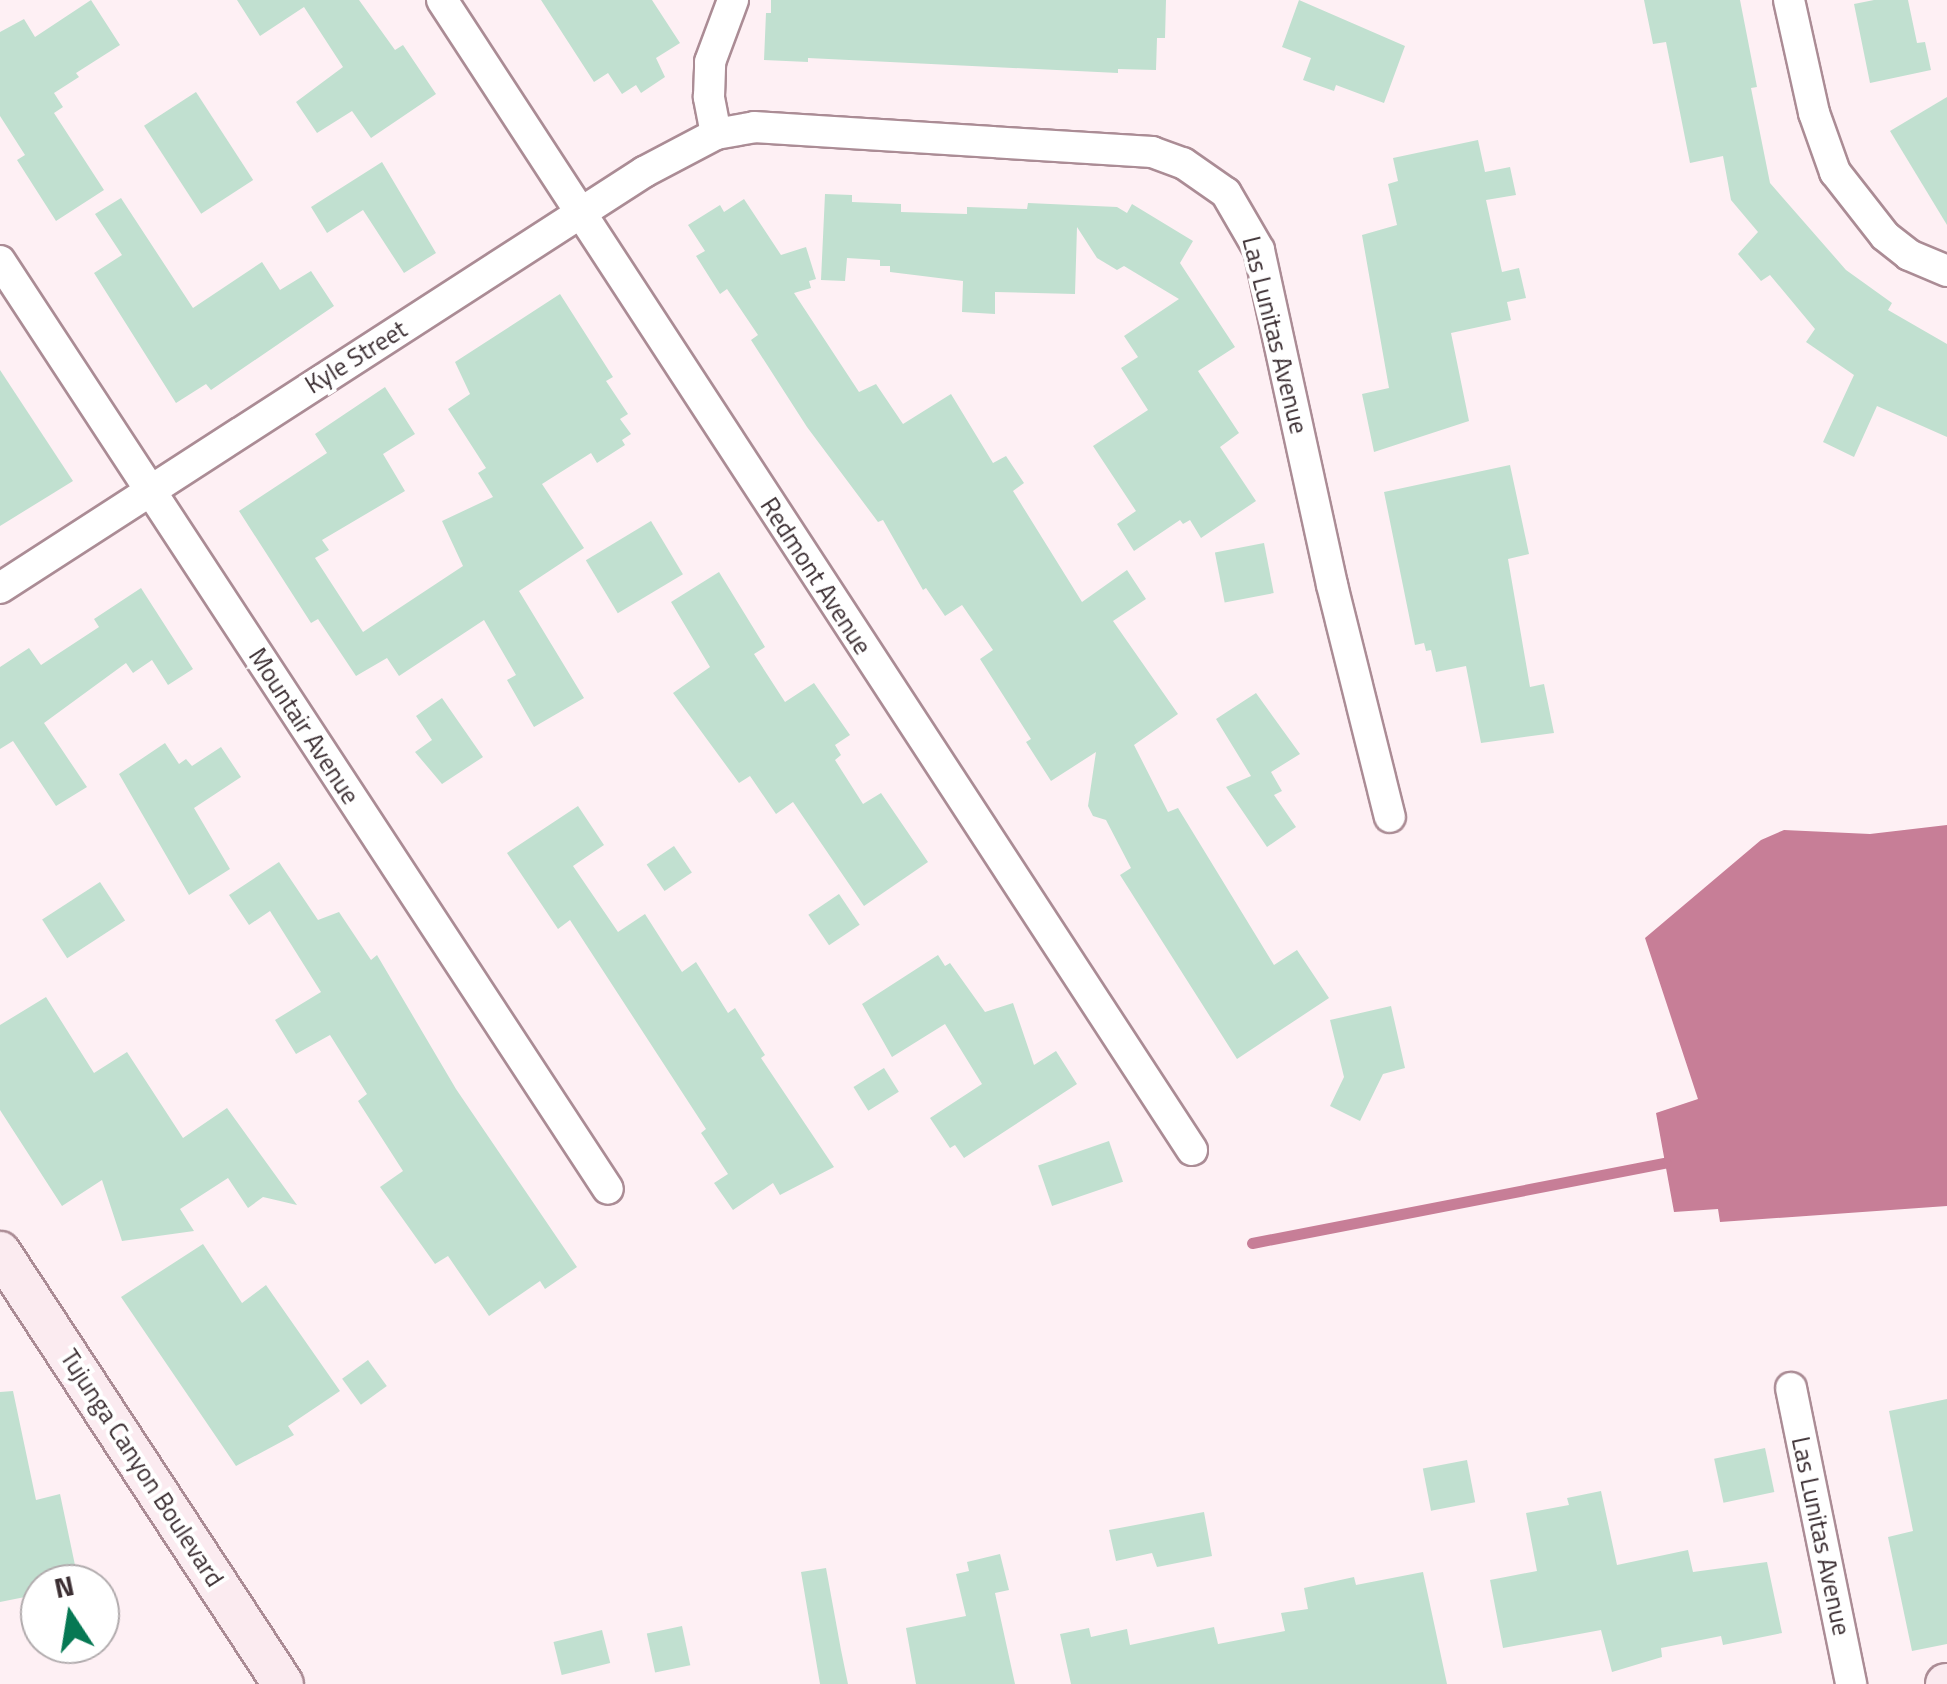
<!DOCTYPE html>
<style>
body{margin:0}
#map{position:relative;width:1947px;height:1684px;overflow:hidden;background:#fef0f4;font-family:"Titillium Web",sans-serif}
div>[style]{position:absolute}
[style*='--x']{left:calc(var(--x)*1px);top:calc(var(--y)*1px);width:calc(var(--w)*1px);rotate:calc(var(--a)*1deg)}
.water>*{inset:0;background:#c77e97}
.stream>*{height:11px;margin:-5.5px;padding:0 5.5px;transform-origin:5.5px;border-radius:5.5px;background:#c77e97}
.building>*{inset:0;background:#c1e0d0;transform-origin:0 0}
.roads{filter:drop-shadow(2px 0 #ab8c95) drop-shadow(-2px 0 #ab8c95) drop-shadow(0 2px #ab8c95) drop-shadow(0 -2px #ab8c95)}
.street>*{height:30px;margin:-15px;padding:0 15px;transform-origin:15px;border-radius:15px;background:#fff}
.secondary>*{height:40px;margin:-20px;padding:0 20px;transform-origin:20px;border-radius:20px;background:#fbebf0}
span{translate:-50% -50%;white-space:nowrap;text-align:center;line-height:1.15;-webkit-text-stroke:8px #fff;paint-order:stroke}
.street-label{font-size:25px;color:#3b2e32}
.north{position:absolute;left:20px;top:1564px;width:100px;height:100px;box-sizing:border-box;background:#fff;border:2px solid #b1abad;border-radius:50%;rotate:348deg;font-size:28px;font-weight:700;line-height:40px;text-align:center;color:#3b2e32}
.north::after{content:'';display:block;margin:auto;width:35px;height:45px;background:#067853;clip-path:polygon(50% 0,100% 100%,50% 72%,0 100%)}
</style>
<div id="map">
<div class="water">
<i style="clip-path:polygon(1947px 825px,1947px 1206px,1720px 1222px,1718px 1209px,1674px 1212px,1656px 1113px,1698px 1099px,1645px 938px,1761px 840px,1784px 830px,1870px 834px)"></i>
</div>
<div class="stream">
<i style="--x:1252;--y:1243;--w:421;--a:-11"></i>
</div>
<div class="building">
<i style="clip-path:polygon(91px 0,120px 45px,76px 73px,79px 77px,54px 93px,63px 107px,54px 113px,104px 190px,56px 221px,17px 160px,25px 155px,0 116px,0 32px,24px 19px,35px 37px)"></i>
<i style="clip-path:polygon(237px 0,359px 0,395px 50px,403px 45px,436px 94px,371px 138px,352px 111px,317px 133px,296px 102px,343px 67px,304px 7px,260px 36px)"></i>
<i style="clip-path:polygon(541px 0,652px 0,680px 43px,656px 58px,665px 77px,641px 93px,636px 85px,622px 94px,608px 73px,594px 82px)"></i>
<i style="clip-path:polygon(771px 0,1166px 0,1165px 38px,1157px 38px,1156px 70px,1118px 69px,1118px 73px,808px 58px,808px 62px,764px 60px,766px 13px,771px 13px)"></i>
<i style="clip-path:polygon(1299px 0,1405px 46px,1384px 103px,1336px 85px,1334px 91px,1303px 80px,1311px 58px,1282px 47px)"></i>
<i style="clip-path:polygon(1644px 0,1740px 0,1757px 87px,1751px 88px,1770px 183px,1846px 270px,1892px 303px,1888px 310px,1947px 344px,1947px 437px,1877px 406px,1854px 457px,1823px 442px,1854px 375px,1806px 342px,1815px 329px,1770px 275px,1761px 281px,1738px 254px,1758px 232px,1731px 200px,1723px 156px,1690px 163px,1666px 42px,1653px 44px)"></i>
<i style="clip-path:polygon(1874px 0,1908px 0,1917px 43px,1925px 42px,1931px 70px,1870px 83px,1854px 4px)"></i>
<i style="left:196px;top:92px;width:105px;height:62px;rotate:57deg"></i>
<i style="clip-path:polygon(1947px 97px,1947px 225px,1890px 131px)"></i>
<i style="clip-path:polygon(1478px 140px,1485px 172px,1510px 167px,1516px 195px,1486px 200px,1502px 272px,1519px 268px,1526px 298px,1507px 302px,1511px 320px,1451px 333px,1469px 421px,1374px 452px,1362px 394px,1389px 388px,1362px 235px,1397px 225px,1388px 184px,1398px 181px,1393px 158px)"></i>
<i style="clip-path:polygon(382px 162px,436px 253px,404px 273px,363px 210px,327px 233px,311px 207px)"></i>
<i style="clip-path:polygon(825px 194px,852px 195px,852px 202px,901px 204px,901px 212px,967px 214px,967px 207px,1027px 209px,1028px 203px,1117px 207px,1127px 213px,1132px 204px,1193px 241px,1180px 263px,1235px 347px,1198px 371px,1239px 433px,1220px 447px,1256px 501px,1201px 538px,1190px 520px,1183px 524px,1180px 520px,1134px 551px,1117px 524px,1136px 511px,1093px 446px,1148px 410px,1121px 368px,1138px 357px,1124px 336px,1179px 299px,1124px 266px,1117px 270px,1097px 258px,1077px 227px,1075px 294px,995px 292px,995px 314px,962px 312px,963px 281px,890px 272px,890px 266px,880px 266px,880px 260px,847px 258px,845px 281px,821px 280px)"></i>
<i style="clip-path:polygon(121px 198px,193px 308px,262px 262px,280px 290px,311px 271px,334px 306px,211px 390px,206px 384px,176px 403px,94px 273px,122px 255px,95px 214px)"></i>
<i style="clip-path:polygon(744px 199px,781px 255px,806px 247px,816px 279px,809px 281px,811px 288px,794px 293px,859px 392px,876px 384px,903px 424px,951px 394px,993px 463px,1006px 456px,1024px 483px,1013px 491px,1082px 602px,1127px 570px,1146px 599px,1113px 621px,1178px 714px,1134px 745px,1168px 812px,1178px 808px,1274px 965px,1297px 950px,1329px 998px,1237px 1059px,1120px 875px,1131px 868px,1106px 820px,1093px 816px,1088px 806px,1096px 752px,1051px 781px,1026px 742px,1031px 739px,980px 659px,993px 650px,962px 605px,945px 616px,926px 588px,923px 590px,883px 520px,878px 522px,807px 427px,751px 340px,758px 335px,727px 289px,720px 294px,696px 256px,705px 251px,688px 225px,720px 205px,724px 212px)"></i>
<i style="clip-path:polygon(560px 294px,613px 377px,606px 381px,628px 414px,620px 419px,631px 434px,622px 440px,625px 445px,597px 463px,591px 453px,542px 484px,584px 548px,519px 591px,584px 698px,534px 727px,507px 680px,516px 675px,484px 620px,399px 676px,387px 658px,356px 676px,318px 619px,311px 623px,239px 511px,327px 453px,315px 434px,385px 387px,415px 434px,383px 454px,405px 491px,322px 540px,329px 550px,315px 558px,363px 632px,463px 566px,442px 521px,493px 497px,478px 473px,486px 468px,448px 409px,470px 394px,455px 362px)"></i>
<i style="clip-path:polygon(0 370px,73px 481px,0 526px)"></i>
<i style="clip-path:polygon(1510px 465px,1529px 554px,1508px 559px,1530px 687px,1544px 684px,1554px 733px,1481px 743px,1466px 666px,1436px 672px,1431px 650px,1426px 651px,1424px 643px,1415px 645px,1384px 492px)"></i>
<i style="left:651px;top:521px;width:62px;height:76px;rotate:59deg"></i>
<i style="left:1264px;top:543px;width:51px;height:50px;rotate:79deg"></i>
<i style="clip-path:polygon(719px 572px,765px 647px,754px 654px,785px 702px,814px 683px,850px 735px,835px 745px,841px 755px,835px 760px,863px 804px,881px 793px,928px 862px,864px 906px,793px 802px,776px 814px,750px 776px,739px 783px,673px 693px,710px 667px,671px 602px)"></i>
<i style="clip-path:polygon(141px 588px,193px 669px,168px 685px,152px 660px,133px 673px,126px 663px,44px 723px,87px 787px,56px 806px,13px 741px,0 749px,0 667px,29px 648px,41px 665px,99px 627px,94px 619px)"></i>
<i style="clip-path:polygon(1256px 693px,1300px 754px,1271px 772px,1282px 791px,1274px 795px,1296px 827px,1267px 847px,1226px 787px,1251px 776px,1216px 719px)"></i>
<i style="clip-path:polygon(442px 698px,483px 757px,442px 784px,415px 752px,432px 740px,416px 716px)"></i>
<i style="clip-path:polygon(165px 743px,179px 764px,186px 759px,192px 766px,221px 747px,241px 777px,194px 808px,230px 869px,189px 895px,119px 774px)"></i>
<i style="clip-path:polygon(578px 806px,604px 845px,573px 866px,618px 932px,645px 914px,682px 972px,696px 962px,728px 1013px,735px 1008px,765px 1055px,761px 1058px,834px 1167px,780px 1195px,773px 1183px,733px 1210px,714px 1183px,728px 1174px,701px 1133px,706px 1129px,570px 920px,558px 929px,507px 853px)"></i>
<i style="left:674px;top:846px;width:32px;height:33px;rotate:56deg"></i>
<i style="clip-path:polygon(279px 862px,318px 920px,339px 912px,371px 960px,377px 955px,456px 1089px,577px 1267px,545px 1289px,540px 1281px,489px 1316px,448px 1256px,435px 1264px,380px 1187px,403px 1171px,358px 1101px,367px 1094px,330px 1035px,296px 1054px,275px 1020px,321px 992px,270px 911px,249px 925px,229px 895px)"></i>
<i style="left:100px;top:882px;width:46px;height:69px;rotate:57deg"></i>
<i style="left:839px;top:894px;width:37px;height:37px;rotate:56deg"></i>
<i style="clip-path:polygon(938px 955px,945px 966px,950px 963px,985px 1012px,1013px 1003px,1034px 1065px,1056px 1051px,1077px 1084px,964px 1158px,955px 1145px,950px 1148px,930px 1118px,982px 1084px,945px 1024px,892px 1057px,862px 1004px)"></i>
<i style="clip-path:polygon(46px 997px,94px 1073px,127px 1052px,183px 1138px,227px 1108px,297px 1205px,263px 1197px,248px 1208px,228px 1178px,180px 1209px,194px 1231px,122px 1241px,102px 1180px,62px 1206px,0 1110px,0 1025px)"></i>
<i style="clip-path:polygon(1391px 1006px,1405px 1068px,1383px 1074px,1360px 1121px,1330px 1106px,1344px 1077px,1330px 1020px)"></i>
<i style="left:884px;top:1068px;width:28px;height:36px;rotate:58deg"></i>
<i style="left:1109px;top:1141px;width:43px;height:75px;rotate:71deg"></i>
<i style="clip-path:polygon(203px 1244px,242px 1303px,266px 1285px,340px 1391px,288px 1426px,294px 1435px,236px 1466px,121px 1297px)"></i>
<i style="left:368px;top:1360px;width:32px;height:32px;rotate:54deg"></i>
<i style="clip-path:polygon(13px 1391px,36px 1500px,60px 1494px,79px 1584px,40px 1584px,40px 1594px,0 1602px,0 1392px)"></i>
<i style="clip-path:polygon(1947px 1399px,1947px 1644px,1912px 1651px,1888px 1537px,1913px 1531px,1889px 1411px)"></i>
<i style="left:1765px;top:1448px;width:45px;height:52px;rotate:78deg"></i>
<i style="left:1467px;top:1460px;width:43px;height:45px;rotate:79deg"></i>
<i style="clip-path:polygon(1601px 1491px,1617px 1565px,1688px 1550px,1693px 1572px,1767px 1562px,1782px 1633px,1723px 1645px,1721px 1636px,1661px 1648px,1662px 1657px,1612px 1672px,1601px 1630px,1503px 1648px,1490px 1580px,1537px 1571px,1526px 1513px,1569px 1505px,1567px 1498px)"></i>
<i style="clip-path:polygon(1204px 1512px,1212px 1556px,1157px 1567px,1152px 1553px,1116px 1561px,1109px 1530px)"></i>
<i style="clip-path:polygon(1000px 1554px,1009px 1590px,995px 1593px,1015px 1684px,916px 1684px,906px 1628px,966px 1616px,956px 1574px,969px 1571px,967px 1562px)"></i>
<i style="clip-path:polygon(826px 1568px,841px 1650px,848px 1684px,820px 1684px,801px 1572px)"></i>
<i style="clip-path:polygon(1423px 1572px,1447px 1684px,1071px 1684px,1060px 1634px,1089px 1628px,1091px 1637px,1127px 1629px,1130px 1645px,1214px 1627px,1218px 1644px,1285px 1631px,1281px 1613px,1308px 1609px,1304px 1588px,1354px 1577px,1356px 1585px)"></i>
<i style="left:682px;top:1626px;width:40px;height:36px;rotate:78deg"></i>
<i style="left:602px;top:1630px;width:34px;height:50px;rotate:76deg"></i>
</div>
<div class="roads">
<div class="street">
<i style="--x:442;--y:0;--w:1373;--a:56.89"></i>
<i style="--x:1789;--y:0;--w:116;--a:77.5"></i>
<i style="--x:1814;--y:113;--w:63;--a:70.4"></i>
<i style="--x:1835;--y:172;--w:81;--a:52"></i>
<i style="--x:1885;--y:236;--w:31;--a:38"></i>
<i style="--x:1909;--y:255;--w:41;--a:22.8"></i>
<i style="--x:716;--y:134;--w:38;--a:-101"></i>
<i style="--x:709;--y:97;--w:35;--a:-88"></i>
<i style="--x:710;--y:62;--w:66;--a:-69.6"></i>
<i style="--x:0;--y:261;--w:1109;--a:56.77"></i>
<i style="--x:0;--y:588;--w:767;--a:-32.86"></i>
<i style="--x:644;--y:172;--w:81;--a:-27.8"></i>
<i style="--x:716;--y:134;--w:39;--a:-10"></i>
<i style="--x:754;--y:127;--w:399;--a:3.6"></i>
<i style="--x:1152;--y:152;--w:33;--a:20"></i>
<i style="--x:1183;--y:163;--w:52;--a:34.9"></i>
<i style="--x:1226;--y:193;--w:66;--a:59.9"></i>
<i style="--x:1259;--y:250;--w:343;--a:77.7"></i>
<i style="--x:1332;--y:585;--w:239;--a:76"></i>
<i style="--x:1791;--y:1388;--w:302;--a:78.5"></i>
</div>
<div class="secondary">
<i style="--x:0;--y:1252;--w:516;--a:56.77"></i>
<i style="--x:1946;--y:1684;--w:1;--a:0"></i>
</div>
</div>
<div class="street-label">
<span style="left:1275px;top:335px;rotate:76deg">Las Lunitas Avenue</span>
<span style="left:356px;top:357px;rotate:-32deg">Kyle Street</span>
<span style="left:816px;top:576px;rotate:57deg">Redmont Avenue</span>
<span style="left:304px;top:726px;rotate:57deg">Mountair Avenue</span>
<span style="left:142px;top:1468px;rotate:57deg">Tujunga Canyon Boulevard</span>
<span style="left:1821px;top:1536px;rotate:78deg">Las Lunitas Avenue</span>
</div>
<div class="north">N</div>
</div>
